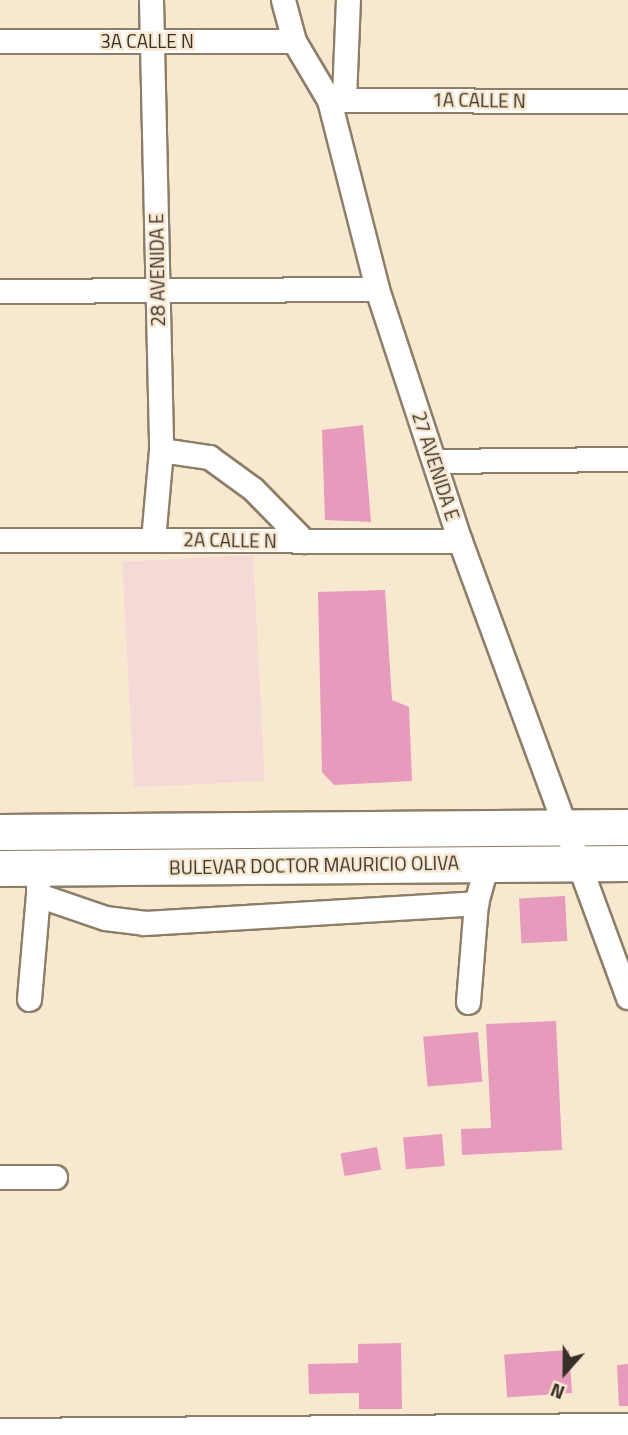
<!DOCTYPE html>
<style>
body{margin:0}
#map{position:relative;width:628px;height:1435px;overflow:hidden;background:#f8e8d0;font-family:"Titillium Web",sans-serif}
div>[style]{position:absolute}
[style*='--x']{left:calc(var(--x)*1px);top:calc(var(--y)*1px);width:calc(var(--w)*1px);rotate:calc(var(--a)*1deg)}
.industrial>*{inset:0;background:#f4dad7;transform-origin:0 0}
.building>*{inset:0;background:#e69abc;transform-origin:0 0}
.roads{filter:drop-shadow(2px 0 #8c7e68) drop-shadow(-2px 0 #8c7e68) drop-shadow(0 2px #8c7e68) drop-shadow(0 -2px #8c7e68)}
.minor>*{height:23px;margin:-11.5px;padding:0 11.5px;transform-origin:11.5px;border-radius:11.5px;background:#fff}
.highway>*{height:35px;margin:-17.5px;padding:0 17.5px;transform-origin:17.5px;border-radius:17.5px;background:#fff}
span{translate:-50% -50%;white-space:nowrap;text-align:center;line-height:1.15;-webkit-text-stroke:5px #f8e8d0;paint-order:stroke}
.street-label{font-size:19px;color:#363027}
.north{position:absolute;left:530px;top:1337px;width:70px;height:70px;-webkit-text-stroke:5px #f8e8d0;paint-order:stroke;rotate:201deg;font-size:19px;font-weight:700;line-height:28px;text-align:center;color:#363027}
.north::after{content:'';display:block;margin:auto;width:24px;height:32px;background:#363027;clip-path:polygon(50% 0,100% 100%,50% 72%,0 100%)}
</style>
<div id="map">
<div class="industrial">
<i style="left:253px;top:555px;width:226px;height:131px;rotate:87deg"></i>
</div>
<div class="building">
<i style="clip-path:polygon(363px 425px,371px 522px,325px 520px,322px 430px)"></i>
<i style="clip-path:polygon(385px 590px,392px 700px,409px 707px,412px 781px,334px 785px,322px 772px,318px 592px)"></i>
<i style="left:565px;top:896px;width:45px;height:46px;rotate:87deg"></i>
<i style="clip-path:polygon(556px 1021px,562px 1150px,462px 1155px,461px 1129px,491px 1128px,486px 1024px)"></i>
<i style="left:478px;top:1032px;width:50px;height:55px;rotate:85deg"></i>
<i style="left:442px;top:1134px;width:32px;height:39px;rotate:85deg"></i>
<i style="left:377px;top:1147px;width:23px;height:37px;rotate:80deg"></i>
<i style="clip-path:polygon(401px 1343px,402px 1409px,359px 1409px,359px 1393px,309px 1394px,308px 1364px,358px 1363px,358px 1344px)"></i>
<i style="left:569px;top:1350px;width:43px;height:65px;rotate:86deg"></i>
<i style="clip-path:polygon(628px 1364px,628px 1406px,619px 1406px,617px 1365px)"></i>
</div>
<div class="roads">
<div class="minor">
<i style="--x:151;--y:0;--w:450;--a:88.7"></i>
<i style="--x:161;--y:450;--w:89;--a:95.1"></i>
<i style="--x:283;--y:0;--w:42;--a:75"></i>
<i style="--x:294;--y:41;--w:69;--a:59.3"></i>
<i style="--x:329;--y:100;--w:195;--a:75.7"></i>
<i style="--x:377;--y:289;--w:265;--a:71.8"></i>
<i style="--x:460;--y:541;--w:486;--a:69.8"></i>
<i style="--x:0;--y:41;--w:294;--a:0"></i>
<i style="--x:344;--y:98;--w:98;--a:-87.7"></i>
<i style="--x:329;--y:100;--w:299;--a:0.2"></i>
<i style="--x:0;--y:291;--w:377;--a:-0.3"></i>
<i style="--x:161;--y:450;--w:49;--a:8.3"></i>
<i style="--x:209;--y:457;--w:54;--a:36"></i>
<i style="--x:253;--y:489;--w:73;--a:45.6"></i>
<i style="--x:434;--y:461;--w:194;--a:-0.6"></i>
<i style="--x:0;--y:540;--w:460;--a:0.1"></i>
<i style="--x:38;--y:868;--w:27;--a:90"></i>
<i style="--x:38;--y:895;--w:71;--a:18.9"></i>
<i style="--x:105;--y:918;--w:39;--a:7"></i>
<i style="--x:144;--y:923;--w:333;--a:-3.4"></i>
<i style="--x:476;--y:903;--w:41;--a:-74.6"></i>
<i style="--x:29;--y:999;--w:104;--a:-85.1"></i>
<i style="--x:468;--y:1002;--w:99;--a:-85.4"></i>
<i style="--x:0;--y:1177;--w:55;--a:0"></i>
<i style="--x:0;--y:1430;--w:628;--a:-0.46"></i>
</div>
<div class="highway">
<i style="--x:0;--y:832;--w:628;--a:-0.46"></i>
<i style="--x:0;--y:868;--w:628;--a:-0.46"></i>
</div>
</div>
<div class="street-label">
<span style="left:147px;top:41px">3A CALLE N</span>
<span style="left:479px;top:100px;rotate:1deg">1A CALLE N</span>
<span style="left:157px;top:270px;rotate:-91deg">28 AVENIDA E</span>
<span style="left:436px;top:466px;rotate:72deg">27 AVENIDA E</span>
<span style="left:230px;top:540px;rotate:1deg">2A CALLE N</span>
<span style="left:314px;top:865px;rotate:-1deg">BULEVAR DOCTOR MAURICIO OLIVA</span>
</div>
<div class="north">N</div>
</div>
